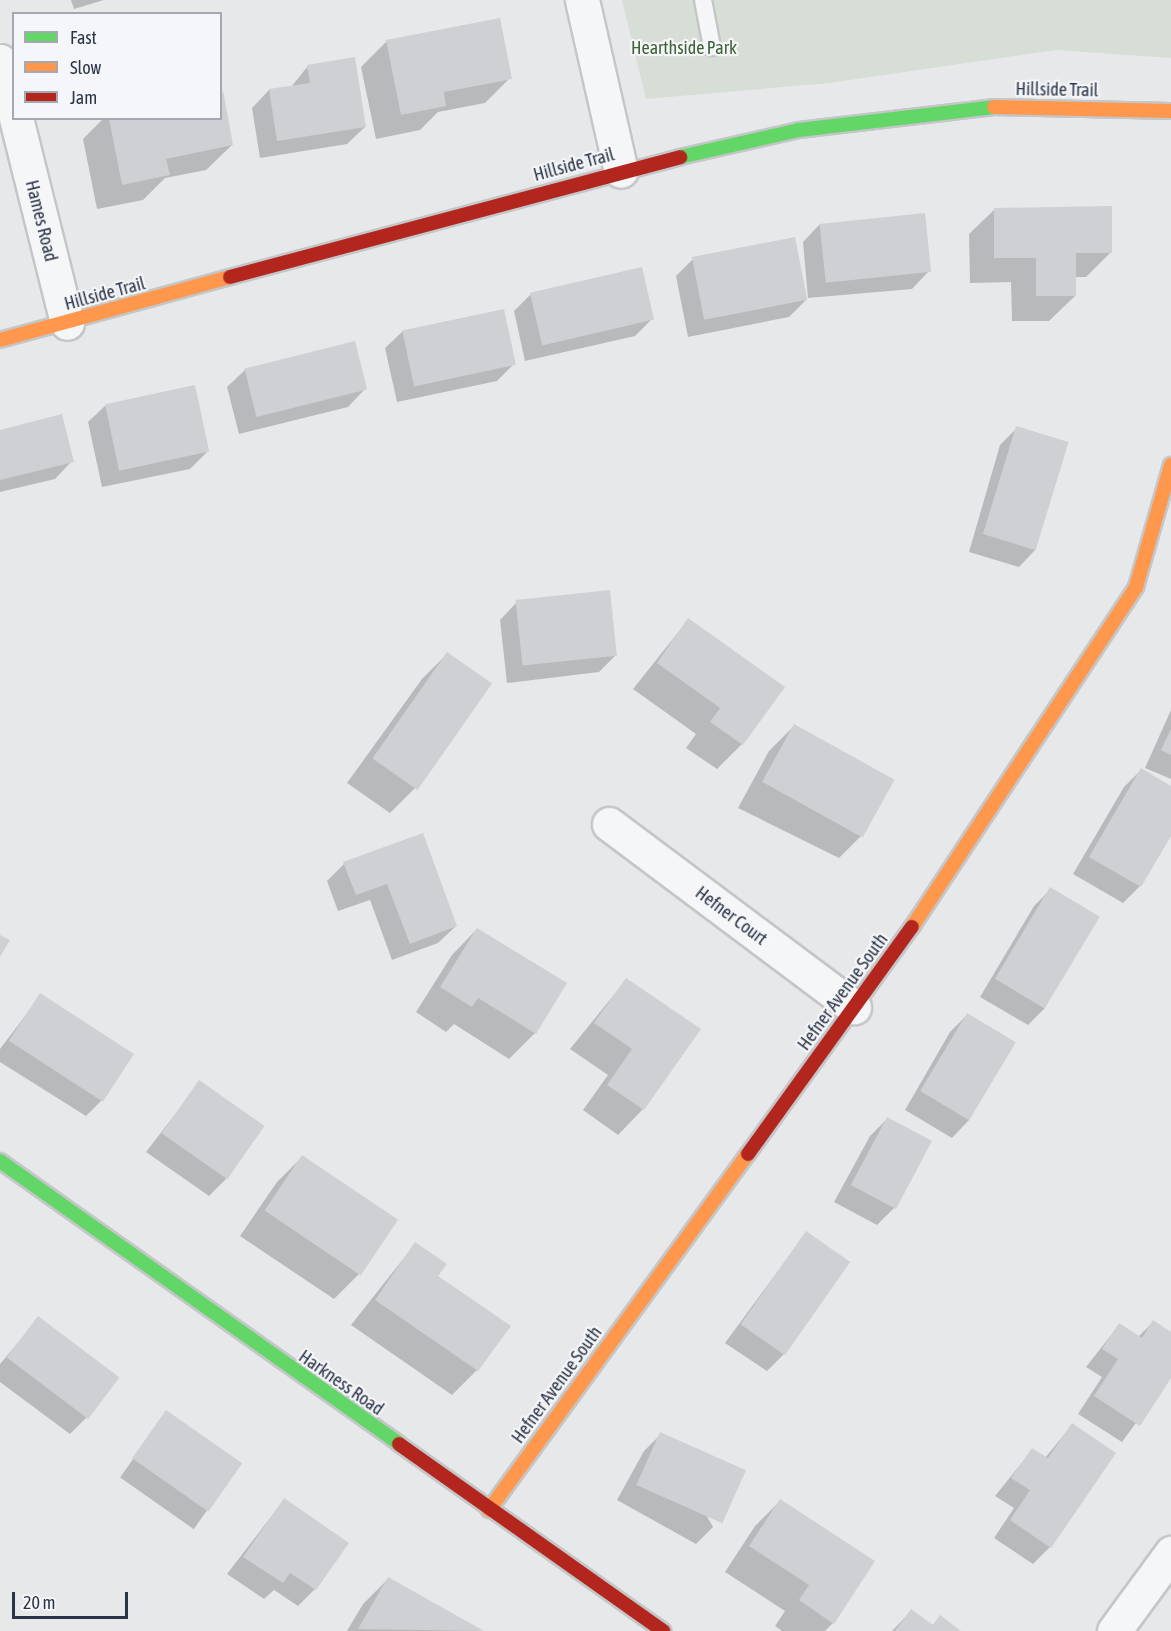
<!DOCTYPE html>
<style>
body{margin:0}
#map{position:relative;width:1171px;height:1631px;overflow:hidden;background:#e6e8ea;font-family:"Asap Condensed",sans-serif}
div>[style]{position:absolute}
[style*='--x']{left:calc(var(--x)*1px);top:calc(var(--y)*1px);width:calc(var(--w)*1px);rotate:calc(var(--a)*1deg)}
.green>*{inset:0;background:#d6ded6}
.shadow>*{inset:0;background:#0003;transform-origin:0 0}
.building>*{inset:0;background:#ced0d3;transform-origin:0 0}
.roads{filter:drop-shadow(2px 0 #c4c6c8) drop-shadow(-2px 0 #c4c6c8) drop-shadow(0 2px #c4c6c8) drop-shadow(0 -2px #c4c6c8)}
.lane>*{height:16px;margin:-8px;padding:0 8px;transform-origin:8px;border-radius:8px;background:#f5f6f7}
.street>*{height:33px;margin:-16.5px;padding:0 16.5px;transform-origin:16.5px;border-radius:16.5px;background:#f5f6f7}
.fast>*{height:14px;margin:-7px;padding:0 7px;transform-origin:7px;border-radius:7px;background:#63d668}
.slow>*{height:14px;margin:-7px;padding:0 7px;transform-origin:7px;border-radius:7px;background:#ff974d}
.jam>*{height:14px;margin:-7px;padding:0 7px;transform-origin:7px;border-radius:7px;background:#b3261e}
span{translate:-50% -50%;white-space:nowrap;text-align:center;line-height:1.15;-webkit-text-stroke:4.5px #f4f6f9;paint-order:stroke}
.park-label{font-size:18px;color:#3f6138}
.street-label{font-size:18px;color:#2b3445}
.legend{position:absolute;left:12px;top:12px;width:210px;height:108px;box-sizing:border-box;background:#f4f6f9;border:2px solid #a4a8b1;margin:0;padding:8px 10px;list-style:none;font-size:18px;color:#2b3445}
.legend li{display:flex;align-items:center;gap:12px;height:30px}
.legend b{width:30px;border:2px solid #a4a8b1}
.scale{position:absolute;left:12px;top:1592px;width:116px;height:27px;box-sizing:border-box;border:3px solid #2b3445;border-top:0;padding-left:8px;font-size:18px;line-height:21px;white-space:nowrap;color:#2b3445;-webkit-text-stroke:4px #f4f6f9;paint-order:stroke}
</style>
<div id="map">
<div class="green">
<i style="clip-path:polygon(622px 0,1171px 0,1171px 58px,1056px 50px,829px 83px,646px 99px)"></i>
</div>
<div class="shadow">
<i style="clip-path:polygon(71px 0,104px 0,74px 9px)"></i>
<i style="clip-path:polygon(387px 41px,510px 78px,485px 103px,438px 112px,420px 130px,376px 139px,361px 67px)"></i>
<i style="clip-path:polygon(308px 66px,365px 127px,347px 144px,260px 158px,252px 108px,269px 90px,291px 87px)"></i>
<i style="clip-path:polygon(222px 92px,232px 145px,206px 170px,165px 178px,143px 200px,97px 209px,83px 139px,104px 118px,220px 118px)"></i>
<i style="clip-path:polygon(995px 209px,1111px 252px,1086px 277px,1074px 277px,1075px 296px,1049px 321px,1012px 321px,1011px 282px,970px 283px,969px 234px)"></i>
<i style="clip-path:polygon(820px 224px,929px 271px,912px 289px,808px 298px,803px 242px)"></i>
<i style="clip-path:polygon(693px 259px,806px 300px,789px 317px,688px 337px,676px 276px)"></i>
<i style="clip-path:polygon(531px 294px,652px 319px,635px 336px,525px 361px,514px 311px)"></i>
<i style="clip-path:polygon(403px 331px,514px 364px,497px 381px,397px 402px,385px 348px)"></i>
<i style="clip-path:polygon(245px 370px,365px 389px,348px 407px,239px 434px,227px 387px)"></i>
<i style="clip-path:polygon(106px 405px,207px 452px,190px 469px,102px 487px,88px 422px)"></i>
<i style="clip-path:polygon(1017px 428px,1036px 549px,1019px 567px,969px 552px,1000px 445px)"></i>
<i style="clip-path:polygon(0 431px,72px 461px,55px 479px,0 492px)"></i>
<i style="clip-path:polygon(517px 602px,616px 655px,599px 672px,507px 683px,500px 620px)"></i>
<i style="clip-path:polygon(688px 620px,742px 744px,717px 769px,686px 748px,696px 734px,633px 689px)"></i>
<i style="clip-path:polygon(447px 654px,490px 684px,415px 788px,390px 813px,347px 783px,422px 679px)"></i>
<i style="clip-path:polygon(1171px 710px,1171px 779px,1145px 768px)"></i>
<i style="clip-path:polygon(794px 726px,893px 781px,864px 833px,839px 858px,738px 808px,769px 751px)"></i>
<i style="clip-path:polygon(1141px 770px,1171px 788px,1171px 833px,1140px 886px,1123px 903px,1073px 874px,1124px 787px)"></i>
<i style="clip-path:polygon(422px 835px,456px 926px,438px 943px,392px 960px,370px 900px,338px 911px,327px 881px,344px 864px)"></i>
<i style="clip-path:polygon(1051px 889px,1045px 1008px,1028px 1025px,980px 997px,1034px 906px)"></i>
<i style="clip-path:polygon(477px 929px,565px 983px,535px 1033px,509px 1059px,454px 1024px,446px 1032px,416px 1012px,452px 955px)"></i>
<i style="clip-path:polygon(626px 980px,699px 1030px,643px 1109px,618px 1135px,583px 1110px,608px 1075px,570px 1049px)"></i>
<i style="clip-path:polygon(41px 995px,103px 1099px,86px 1116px,0 1062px,0 1049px)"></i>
<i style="clip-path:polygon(967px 1015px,1014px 1043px,969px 1120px,952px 1138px,905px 1110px,950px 1032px)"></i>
<i style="clip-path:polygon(200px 1082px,226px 1179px,209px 1196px,146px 1152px)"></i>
<i style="clip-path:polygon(887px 1119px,894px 1208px,877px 1225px,834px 1202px,870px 1136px)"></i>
<i style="clip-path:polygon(302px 1157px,359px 1274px,334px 1299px,240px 1236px,277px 1182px)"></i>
<i style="clip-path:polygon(806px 1233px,784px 1354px,767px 1371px,725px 1343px)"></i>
<i style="clip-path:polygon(415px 1244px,436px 1276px,477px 1370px,452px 1395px,351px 1325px)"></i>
<i style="clip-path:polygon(39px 1318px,87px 1417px,70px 1434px,0 1382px,0 1364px)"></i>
<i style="clip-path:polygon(1153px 1322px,1171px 1334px,1171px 1375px,1122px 1442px,1078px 1414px,1102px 1377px,1086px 1367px,1119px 1325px,1138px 1337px)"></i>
<i style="left:166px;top:1412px;width:90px;height:80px;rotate:35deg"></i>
<i style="clip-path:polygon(1072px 1425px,1050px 1547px,1033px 1564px,994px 1538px,1014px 1508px,995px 1496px,1032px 1450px,1045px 1458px)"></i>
<i style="clip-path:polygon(661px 1434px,713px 1527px,696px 1544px,617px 1500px,644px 1451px)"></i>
<i style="clip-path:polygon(284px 1500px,315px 1589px,298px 1606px,274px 1590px,264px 1599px,227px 1574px)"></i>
<i style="clip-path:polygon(780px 1501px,833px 1623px,825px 1631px,782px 1631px,775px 1626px,785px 1611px,725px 1572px,755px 1526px)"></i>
<i style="clip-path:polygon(388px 1579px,481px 1631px,347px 1631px,363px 1604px)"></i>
<i style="clip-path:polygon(911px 1611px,932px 1626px,940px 1617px,959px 1631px,892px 1631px)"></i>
</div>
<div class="building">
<i style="clip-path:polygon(500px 18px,512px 79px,444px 92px,446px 106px,401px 115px,386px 40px)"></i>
<i style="clip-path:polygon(355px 57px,366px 127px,277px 141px,269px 89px,310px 83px,307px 65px)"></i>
<i style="clip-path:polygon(223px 90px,233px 145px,166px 159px,170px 175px,122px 185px,109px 118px,220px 118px)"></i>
<i style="clip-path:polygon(1112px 206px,1112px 253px,1076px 253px,1076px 296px,1036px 296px,1036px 258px,994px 258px,994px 208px)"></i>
<i style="left:925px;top:213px;width:59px;height:106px;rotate:84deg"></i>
<i style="left:795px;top:237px;width:64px;height:105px;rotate:79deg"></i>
<i style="left:642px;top:267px;width:54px;height:115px;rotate:77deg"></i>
<i style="left:504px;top:309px;width:57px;height:104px;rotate:78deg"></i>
<i style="left:355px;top:341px;width:50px;height:114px;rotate:76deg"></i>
<i style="left:195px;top:385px;width:68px;height:92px;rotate:78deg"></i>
<i style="clip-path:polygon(62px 414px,74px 462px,0 480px,0 430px)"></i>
<i style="left:1016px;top:426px;width:55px;height:113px;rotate:17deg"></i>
<i style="left:610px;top:590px;width:66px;height:95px;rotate:84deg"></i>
<i style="clip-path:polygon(688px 618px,785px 687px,743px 745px,710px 722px,720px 708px,657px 663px)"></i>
<i style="left:447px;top:652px;width:55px;height:130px;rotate:35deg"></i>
<i style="left:794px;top:724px;width:115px;height:66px;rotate:29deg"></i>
<i style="clip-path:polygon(1171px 729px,1171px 755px,1161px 750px)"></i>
<i style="clip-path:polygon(1141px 768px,1171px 786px,1171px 836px,1141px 887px,1089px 857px)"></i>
<i style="clip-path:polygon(423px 833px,457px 926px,410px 944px,387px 884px,356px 895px,343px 862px)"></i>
<i style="left:1050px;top:887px;width:58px;height:107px;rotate:31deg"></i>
<i style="clip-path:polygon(477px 928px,567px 983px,536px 1034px,478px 998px,472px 1007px,440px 987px)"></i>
<i style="clip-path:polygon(0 935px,10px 940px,0 957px)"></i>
<i style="clip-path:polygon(626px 978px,701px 1029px,644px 1110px,607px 1085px,632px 1049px,594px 1023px)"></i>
<i style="left:40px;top:993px;width:112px;height:57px;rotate:33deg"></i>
<i style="left:967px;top:1013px;width:57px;height:91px;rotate:31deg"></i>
<i style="left:199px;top:1080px;width:80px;height:65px;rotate:35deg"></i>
<i style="left:887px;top:1117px;width:51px;height:77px;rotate:28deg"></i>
<i style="left:302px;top:1155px;width:116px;height:67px;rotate:34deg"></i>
<i style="left:806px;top:1231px;width:54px;height:114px;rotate:35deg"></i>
<i style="clip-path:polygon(415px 1242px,447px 1264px,438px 1276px,511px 1326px,478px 1371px,375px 1300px)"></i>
<i style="left:38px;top:1316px;width:102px;height:52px;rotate:37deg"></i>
<i style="clip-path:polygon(1153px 1320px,1171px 1332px,1171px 1378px,1140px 1426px,1094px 1396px,1118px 1359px,1102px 1349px,1119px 1323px,1142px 1338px)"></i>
<i style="left:166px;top:1410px;width:93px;height:59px;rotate:35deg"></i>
<i style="clip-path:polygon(1072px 1423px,1116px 1453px,1051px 1548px,1010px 1520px,1030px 1490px,1011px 1478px,1032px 1448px,1048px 1458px)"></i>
<i style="left:660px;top:1432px;width:94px;height:58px;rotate:24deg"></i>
<i style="clip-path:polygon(284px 1498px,349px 1543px,316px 1590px,290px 1573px,283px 1583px,243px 1557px)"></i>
<i style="clip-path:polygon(780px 1499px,875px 1561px,834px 1624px,799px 1600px,809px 1585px,749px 1546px)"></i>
<i style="clip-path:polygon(388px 1577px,484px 1631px,358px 1629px)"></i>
<i style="clip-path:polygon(911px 1609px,933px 1625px,940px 1615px,961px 1631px,895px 1631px)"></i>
</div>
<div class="roads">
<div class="lane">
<i style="--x:703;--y:0;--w:48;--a:79.2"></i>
</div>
<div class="street">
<i style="--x:582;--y:0;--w:175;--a:77.2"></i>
<i style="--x:0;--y:61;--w:51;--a:74.1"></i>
<i style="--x:16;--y:118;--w:211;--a:76"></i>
<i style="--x:609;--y:824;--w:306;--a:36.8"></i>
<i style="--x:1114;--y:1631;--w:97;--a:-53.8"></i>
</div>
<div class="fast">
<i style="--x:680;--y:157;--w:122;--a:-12.8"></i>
<i style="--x:799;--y:130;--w:196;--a:-6.7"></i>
<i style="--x:0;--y:1161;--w:489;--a:35.3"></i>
</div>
<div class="slow">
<i style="--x:994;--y:107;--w:177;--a:1.3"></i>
<i style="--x:0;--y:340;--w:238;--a:-15.3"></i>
<i style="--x:912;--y:927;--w:407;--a:-56.6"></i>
<i style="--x:1136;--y:587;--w:127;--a:-74"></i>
<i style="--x:489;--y:1510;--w:440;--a:-54"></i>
</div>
<div class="jam">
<i style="--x:230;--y:277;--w:466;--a:-14.9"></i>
<i style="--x:748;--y:1154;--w:280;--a:-54.2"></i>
<i style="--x:399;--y:1444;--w:324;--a:35.3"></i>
</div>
</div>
<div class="park-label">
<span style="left:684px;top:48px">Hearthside Park</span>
</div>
<div class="street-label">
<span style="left:1057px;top:90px;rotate:1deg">Hillside Trail</span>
<span style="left:574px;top:165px;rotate:-15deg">Hillside Trail</span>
<span style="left:41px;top:221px;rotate:76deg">Hames Road</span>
<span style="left:105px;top:294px;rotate:-15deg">Hillside Trail</span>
<span style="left:731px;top:916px;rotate:37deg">Hefner Court</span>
<span style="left:843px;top:992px;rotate:-54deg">Hefner Avenue South</span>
<span style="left:341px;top:1383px;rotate:35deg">Harkness Road</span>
<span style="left:557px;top:1385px;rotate:-54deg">Hefner Avenue South</span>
</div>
<ul class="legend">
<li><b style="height:8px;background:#63d668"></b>Fast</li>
<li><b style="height:8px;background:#ff974d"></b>Slow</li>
<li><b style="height:8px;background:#b3261e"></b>Jam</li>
</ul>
<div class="scale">20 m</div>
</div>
